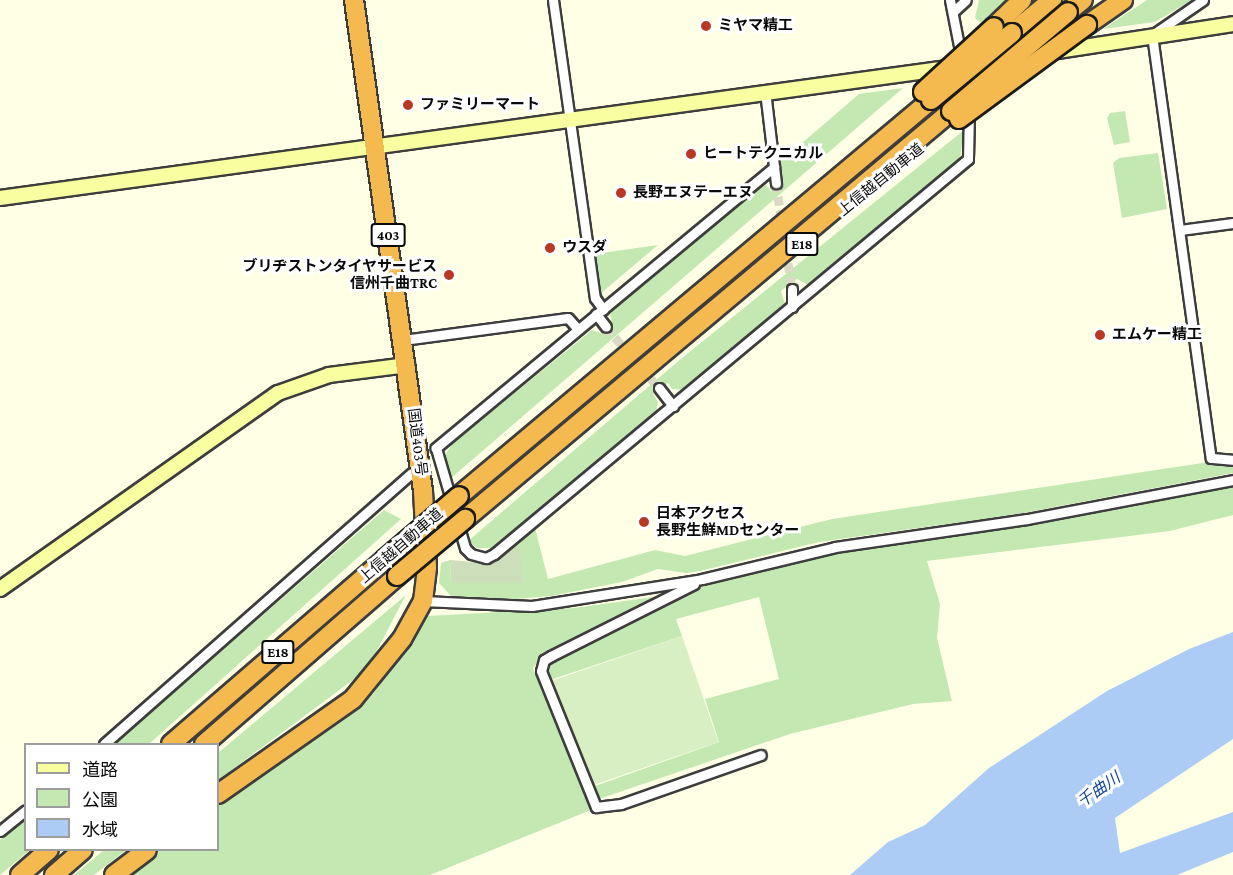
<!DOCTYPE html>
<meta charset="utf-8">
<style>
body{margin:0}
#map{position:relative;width:1233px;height:875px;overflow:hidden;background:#ffffe6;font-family:"Crimson Pro","Noto Sans JP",serif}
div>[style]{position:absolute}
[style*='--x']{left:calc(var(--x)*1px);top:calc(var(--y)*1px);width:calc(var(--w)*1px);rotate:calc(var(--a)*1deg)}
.green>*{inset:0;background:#c4e8b2}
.cemetery>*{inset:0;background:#ccdeba}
.pitch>*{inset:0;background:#d8efc4;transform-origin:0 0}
.water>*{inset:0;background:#acccf5}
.street-tunnel>*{height:9px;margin-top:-4.5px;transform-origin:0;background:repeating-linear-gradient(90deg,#dadac5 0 9px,transparent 0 13.5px)}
.roads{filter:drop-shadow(2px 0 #3d3d3d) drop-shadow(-2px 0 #3d3d3d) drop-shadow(0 2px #3d3d3d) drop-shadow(0 -2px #3d3d3d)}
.street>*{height:9px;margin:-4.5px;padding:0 4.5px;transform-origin:4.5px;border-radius:4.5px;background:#fff}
.secondary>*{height:14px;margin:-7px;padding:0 7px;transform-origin:7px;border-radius:7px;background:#f8ffa1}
.highway>*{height:18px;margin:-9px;padding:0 9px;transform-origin:9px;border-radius:9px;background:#f4b94f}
.bridges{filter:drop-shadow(2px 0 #1b1b1b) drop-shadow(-2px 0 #1b1b1b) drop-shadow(0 2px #1b1b1b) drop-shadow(0 -2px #1b1b1b)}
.highway-bridge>*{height:18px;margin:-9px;padding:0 9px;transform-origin:9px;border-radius:9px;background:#f4b94f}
.dots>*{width:16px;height:16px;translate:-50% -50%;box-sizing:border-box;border:3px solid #fff;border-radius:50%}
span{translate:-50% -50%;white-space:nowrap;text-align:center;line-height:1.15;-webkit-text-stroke:6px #fff;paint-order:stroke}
.shield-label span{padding:2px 4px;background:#fff;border:2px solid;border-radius:4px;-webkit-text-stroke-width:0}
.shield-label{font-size:14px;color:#0a0a0a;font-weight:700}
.poi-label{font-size:15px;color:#0a0a0a;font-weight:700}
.left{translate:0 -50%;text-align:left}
.right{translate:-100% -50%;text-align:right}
.street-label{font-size:15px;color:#0a0a0a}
.water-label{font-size:16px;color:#154799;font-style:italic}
.legend{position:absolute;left:24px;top:743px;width:195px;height:108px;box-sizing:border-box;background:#fff;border:2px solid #9d9d9d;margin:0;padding:8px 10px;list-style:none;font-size:18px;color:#0a0a0a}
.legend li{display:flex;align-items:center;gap:12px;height:30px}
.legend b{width:30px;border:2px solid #9d9d9d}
</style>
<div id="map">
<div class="green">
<i style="clip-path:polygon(979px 0,1006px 0,981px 23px,975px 18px)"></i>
<i style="clip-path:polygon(1147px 0,1192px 0,1155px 22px,1103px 29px)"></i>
<i style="clip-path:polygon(903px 88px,450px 479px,444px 457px,452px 444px,592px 330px,601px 333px,612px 324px,610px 312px,757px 187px,766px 185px,771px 191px,783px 182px,780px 162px,859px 94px)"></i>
<i style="clip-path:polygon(1125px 111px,1130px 142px,1114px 145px,1107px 118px,1110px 113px)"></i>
<i style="clip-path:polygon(964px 130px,960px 159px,808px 285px,797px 279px,781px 291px,786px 308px,683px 390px,672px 389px,668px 383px,653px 394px,658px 402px,656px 413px,575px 483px,492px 548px,477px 548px,468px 541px,682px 358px)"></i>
<i style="clip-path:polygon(1158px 153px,1167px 209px,1122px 218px,1113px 163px,1119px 158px)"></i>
<i style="clip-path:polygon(658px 245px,600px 294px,594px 254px)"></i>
<i style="clip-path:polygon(1209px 462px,1233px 464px,1233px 473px,1018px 514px,819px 542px,700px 571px,686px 573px,658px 569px,622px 582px,551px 596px,515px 599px,451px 596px,439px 583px,441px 563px,450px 560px,451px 583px,520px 547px,511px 547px,535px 528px,548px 579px,655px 550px,685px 556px,832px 519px)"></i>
<i style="clip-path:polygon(1233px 487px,1233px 515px,1170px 531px,927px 561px,940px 604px,937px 638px,952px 701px,913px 704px,790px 734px,599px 799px,595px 786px,719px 742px,705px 699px,779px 679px,759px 597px,676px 619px,682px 636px,550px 680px,547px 670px,549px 664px,697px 585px,827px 554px,1026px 524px)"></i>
<i style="clip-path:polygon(384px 510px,401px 519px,149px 744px,114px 744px)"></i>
<i style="clip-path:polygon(406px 595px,373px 658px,357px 677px,218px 780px,218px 753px)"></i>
<i style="clip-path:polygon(653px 597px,651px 603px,543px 655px,533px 668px,591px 810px,430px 875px,126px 875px,158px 850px,218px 850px,218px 804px,373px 694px,427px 616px,574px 608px)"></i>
<i style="clip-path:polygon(25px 818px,26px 850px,30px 850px,0 875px,0 840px)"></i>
<i style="clip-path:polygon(104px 850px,126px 850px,94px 875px,74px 875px)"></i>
</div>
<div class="cemetery">
<i style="clip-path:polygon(511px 547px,520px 547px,522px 583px,451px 583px,450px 560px,485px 563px)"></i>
</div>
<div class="pitch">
<i style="left:682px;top:636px;width:112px;height:139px;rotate:71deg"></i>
</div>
<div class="water">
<i style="clip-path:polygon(1233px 632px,1233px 739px,1115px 818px,1120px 853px,1233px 812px,1233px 852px,1177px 875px,850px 875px,888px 842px,925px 825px,989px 768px,1107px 691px,1189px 649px)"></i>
</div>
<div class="street-tunnel">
<i style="--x:776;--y:183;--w:107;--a:81.4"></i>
<i style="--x:606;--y:327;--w:81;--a:49"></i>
</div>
<div class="roads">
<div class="street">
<i style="--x:553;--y:0;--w:301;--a:82"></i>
<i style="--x:595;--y:298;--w:14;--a:54"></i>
<i style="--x:950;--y:0;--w:57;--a:78.9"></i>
<i style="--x:1203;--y:0;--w:62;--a:145.5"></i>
<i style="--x:1152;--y:35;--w:427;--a:82.1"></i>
<i style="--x:1211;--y:458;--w:22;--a:5"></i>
<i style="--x:954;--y:11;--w:16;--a:-43"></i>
<i style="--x:765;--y:91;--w:93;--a:83.2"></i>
<i style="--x:774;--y:167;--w:440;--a:140.3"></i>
<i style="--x:436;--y:448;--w:104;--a:73.8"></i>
<i style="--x:465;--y:548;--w:8;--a:45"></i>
<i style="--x:471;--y:554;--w:16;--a:15"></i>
<i style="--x:486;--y:558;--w:9;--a:-27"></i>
<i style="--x:494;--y:554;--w:617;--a:-39.81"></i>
<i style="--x:968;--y:159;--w:48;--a:-88.8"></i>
<i style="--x:1180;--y:230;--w:53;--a:-7.5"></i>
<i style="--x:792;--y:307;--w:18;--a:-90"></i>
<i style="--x:596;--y:314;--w:16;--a:52"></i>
<i style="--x:403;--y:340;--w:166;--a:-7.6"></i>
<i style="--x:568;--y:318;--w:15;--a:48"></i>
<i style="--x:659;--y:388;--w:23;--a:52"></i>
<i style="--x:694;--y:584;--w:160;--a:153.3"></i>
<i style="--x:551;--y:656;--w:8;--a:150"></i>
<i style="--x:544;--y:660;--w:11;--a:105"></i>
<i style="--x:541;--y:671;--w:147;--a:68"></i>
<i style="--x:596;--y:807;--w:25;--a:-7"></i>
<i style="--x:621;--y:804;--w:148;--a:-19.3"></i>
<i style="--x:423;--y:601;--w:109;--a:2.6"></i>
<i style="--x:532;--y:606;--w:172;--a:-9"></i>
<i style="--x:702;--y:579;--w:137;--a:-13.5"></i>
<i style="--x:835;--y:547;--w:194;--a:-8.3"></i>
<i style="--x:1027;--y:519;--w:210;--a:-10.7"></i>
<i style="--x:104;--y:744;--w:409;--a:-41.4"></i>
<i style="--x:0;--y:831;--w:33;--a:-39"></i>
</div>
<div class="secondary">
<i style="--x:1051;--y:52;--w:184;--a:-8.7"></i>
<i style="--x:0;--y:198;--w:964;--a:-7.81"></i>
<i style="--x:0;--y:589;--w:340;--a:-35.2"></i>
<i style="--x:278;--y:393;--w:54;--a:-19.4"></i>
<i style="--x:329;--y:375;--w:79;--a:-7.3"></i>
</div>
<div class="highway">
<i style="--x:1068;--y:12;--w:19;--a:-39"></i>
<i style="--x:1087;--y:25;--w:44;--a:-34.8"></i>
<i style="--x:994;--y:27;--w:39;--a:-44"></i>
<i style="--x:1012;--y:33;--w:52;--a:-39.5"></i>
<i style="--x:459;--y:496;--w:616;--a:-40"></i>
<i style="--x:465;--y:519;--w:632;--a:-39.99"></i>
<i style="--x:171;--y:744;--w:283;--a:-40.8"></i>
<i style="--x:204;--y:744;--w:256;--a:-41"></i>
<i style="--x:218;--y:794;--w:165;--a:-35.1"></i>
<i style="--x:353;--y:699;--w:77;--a:-50.8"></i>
<i style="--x:402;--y:639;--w:43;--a:-61.1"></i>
<i style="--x:423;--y:601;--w:34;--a:-83"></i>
<i style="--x:427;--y:567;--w:76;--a:-93"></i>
<i style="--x:423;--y:491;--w:496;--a:-98"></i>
<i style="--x:20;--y:875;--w:38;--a:-41"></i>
<i style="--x:54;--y:875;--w:38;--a:-41"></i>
<i style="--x:114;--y:875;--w:41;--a:-37.1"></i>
</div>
</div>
<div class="bridges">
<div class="highway-bridge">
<i style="--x:923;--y:92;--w:96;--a:-42.5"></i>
<i style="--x:931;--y:100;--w:105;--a:-39.6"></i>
<i style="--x:951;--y:111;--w:153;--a:-40.2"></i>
<i style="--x:959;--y:119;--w:159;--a:-36.3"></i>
<i style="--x:385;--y:559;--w:97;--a:-40.4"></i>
<i style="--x:397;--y:576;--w:89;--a:-40"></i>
</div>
</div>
<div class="dots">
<i style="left:706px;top:26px;background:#b83824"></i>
<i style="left:408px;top:105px;background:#b83824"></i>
<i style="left:691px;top:154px;background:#b83824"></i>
<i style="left:621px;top:193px;background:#b83824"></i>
<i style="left:550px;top:248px;background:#b83824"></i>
<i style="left:449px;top:275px;background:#b83824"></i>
<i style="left:1100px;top:335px;background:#b83824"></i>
<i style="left:644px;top:522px;background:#b83824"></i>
</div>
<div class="shield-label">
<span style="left:388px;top:235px">403</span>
<span style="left:802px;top:244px">E18</span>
<span style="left:278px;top:652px">E18</span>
</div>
<div class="poi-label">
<span class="left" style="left:718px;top:26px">ミヤマ精工</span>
<span class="left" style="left:420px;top:105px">ファミリーマート</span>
<span class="left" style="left:703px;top:154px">ヒートテクニカル</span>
<span class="left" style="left:633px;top:193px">長野エヌテーエヌ</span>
<span class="left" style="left:562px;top:248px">ウスダ</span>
<span class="right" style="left:437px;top:275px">ブリヂストンタイヤサービス<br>信州千曲TRC</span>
<span class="left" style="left:1112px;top:335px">エムケー精工</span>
<span class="left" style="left:656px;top:522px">日本アクセス<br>長野生鮮MDセンター</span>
</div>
<div class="street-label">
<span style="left:881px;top:180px;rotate:-39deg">上信越自動車道</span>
<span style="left:417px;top:442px;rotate:83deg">国道403号</span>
<span style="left:401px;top:546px;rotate:-41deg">上信越自動車道</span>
</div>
<div class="water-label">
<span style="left:1099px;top:790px;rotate:-35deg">千曲川</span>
</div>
<ul class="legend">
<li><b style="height:8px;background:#f8ffa1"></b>道路</li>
<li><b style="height:16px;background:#c4e8b2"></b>公園</li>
<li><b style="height:16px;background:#acccf5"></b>水域</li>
</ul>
</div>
